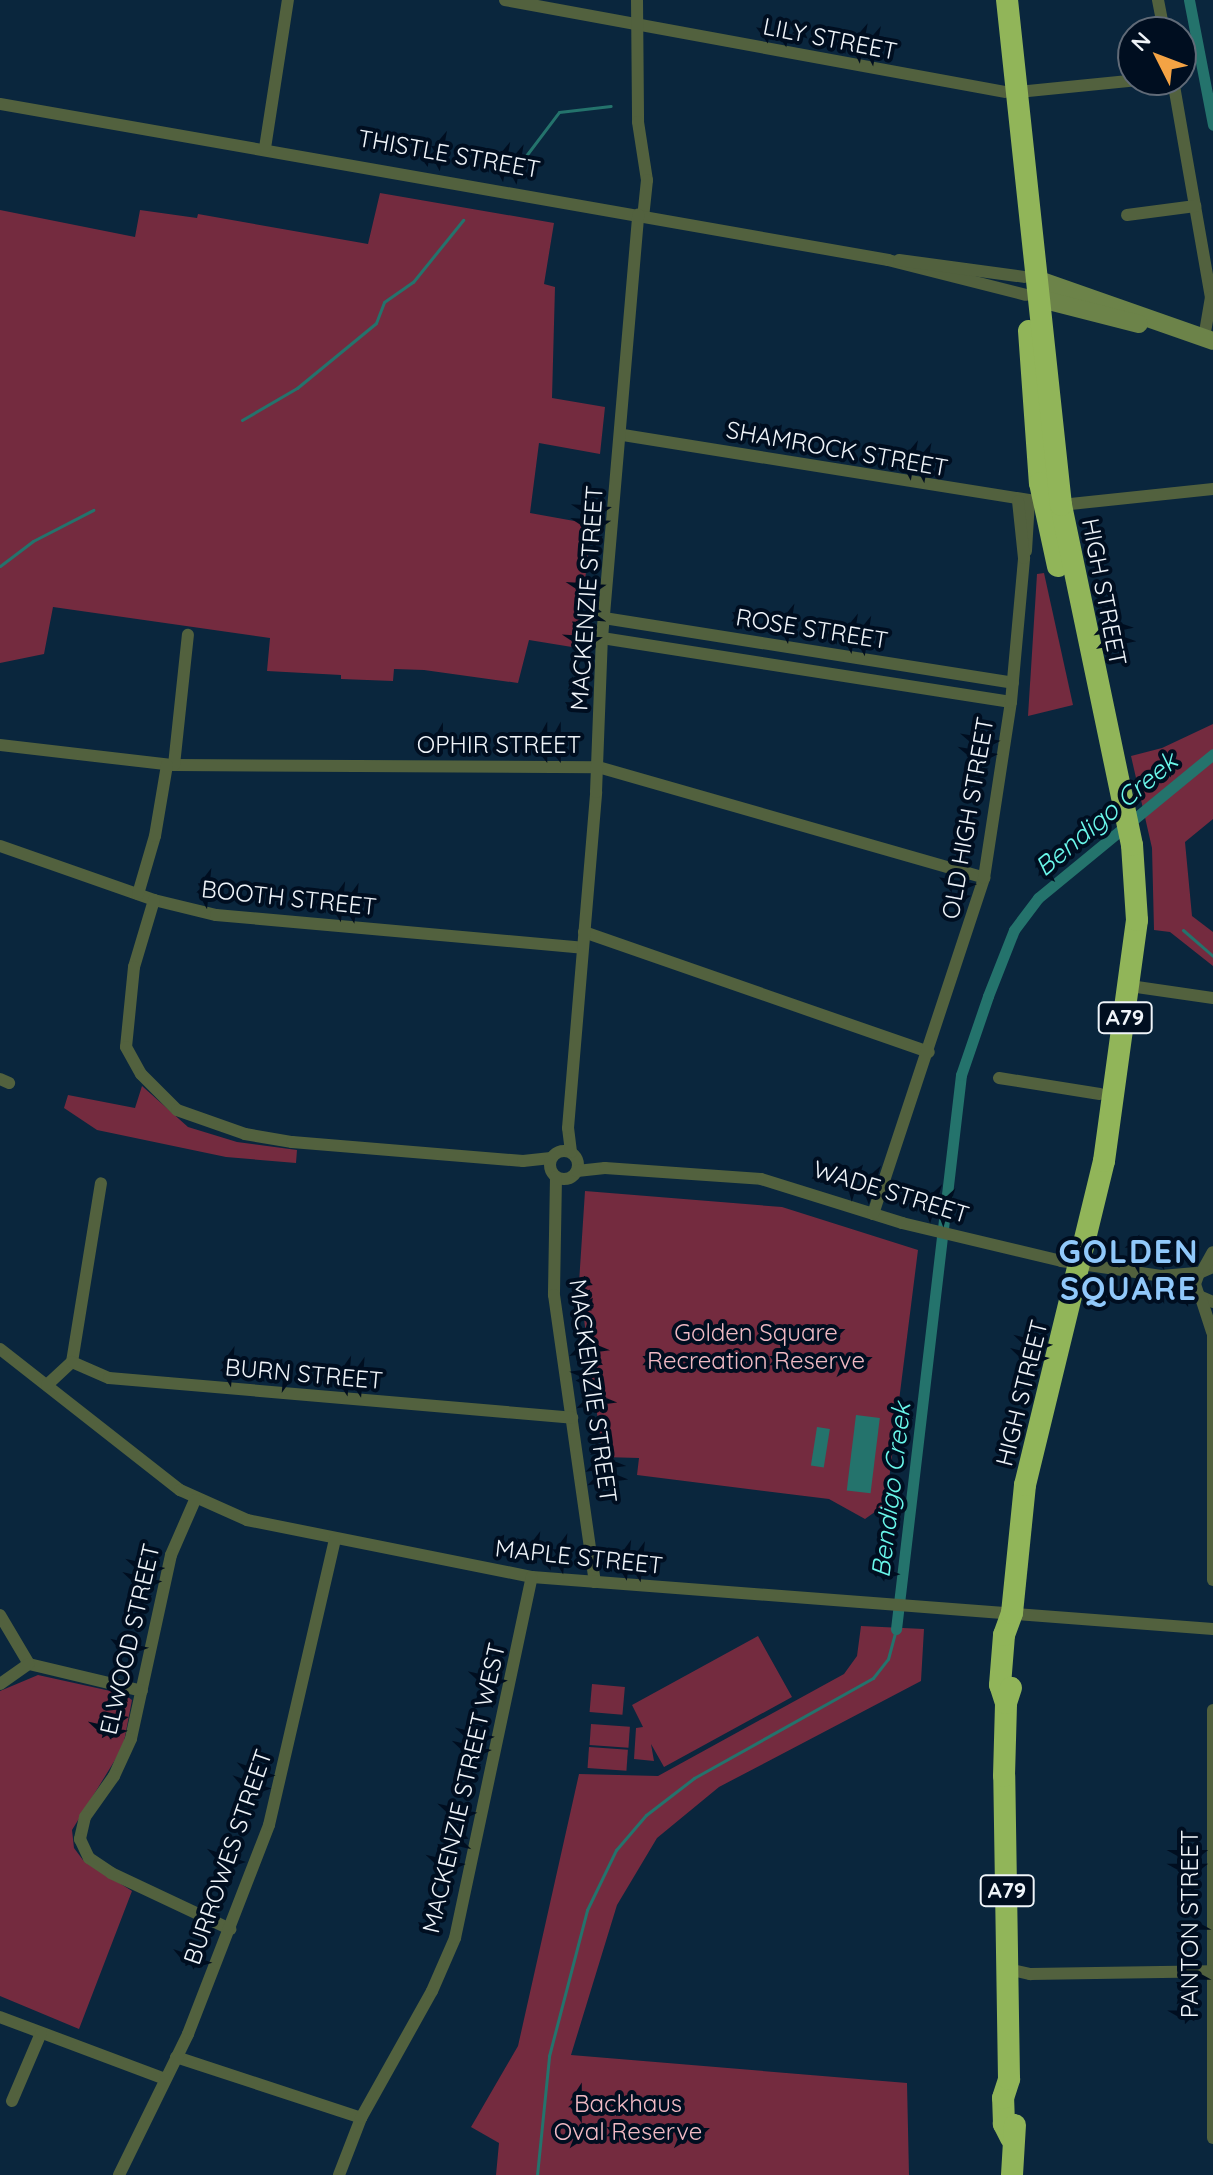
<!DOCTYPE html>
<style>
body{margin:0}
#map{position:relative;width:1213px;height:2175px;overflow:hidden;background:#0a263d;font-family:Quicksand,sans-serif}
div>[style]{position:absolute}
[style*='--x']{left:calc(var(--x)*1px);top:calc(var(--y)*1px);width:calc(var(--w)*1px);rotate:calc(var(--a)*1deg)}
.green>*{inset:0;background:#742b3f;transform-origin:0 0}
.water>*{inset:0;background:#24736c;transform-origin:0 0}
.stream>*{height:3px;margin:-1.5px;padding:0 1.5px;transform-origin:1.5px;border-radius:1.5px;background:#24736c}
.canal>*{height:11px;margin:-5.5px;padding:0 5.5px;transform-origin:5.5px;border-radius:5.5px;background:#24736c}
.street>*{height:12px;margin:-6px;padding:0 6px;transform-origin:6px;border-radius:6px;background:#52613e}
.street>.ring{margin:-6px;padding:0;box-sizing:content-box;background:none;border:12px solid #52613e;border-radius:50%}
.secondary>*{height:18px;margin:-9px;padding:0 9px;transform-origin:9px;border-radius:9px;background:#6c8349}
.highway>*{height:22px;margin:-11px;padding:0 11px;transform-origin:11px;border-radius:11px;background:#91b559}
span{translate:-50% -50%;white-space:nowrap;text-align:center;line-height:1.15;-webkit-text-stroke:8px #000e20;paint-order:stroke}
.shield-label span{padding:2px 6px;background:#000e20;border:2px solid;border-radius:6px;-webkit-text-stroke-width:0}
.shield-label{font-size:22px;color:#eff4f9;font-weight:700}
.street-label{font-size:24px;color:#eff4f9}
.park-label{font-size:24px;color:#f0bac4}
.water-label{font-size:26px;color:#6af9ec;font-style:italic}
.district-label{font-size:32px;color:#90c8fa;font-weight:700;letter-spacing:2px}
.north{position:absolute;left:1117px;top:16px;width:80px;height:80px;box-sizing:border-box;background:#000e20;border:2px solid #606a77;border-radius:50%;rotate:312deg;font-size:22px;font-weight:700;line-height:32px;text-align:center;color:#eff4f9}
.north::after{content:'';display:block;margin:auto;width:28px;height:36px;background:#f4a344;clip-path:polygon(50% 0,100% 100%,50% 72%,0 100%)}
</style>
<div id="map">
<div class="green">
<i style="clip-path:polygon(380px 193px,554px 223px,544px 284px,555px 287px,552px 398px,605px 407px,600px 454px,539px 443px,530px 513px,591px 524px,578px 648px,529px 640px,518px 683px,424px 670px,394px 669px,393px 681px,341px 679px,341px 675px,267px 671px,270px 638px,53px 607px,44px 654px,0 663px,0 210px,135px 237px,140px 210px,197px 218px,198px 214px,368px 244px)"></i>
<i style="clip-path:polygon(1044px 573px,1073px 705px,1028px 716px,1037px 574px)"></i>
<i style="clip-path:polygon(1213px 724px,1213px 819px,1185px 842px,1192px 916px,1213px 932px,1213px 966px,1170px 932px,1154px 930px,1152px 848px,1131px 756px,1162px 748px)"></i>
<i style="clip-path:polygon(142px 1086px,188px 1127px,237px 1142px,297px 1150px,296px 1163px,226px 1157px,97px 1130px,64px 1108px,68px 1095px,135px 1108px)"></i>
<i style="clip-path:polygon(585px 1191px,782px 1207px,918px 1250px,886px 1504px,865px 1519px,829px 1499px,637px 1475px,639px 1458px,603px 1457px,579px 1283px)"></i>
<i style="clip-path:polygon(861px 1626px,924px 1629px,921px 1681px,719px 1787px,657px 1838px,617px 1905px,571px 2055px,907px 2083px,909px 2175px,496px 2175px,499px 2143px,471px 2127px,518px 2046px,579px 1774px,658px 1776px,844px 1674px,857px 1656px)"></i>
<i style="clip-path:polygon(758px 1636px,792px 1697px,664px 1767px,651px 1744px,654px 1761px,634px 1759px,636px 1728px,643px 1727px,632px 1705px)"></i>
<i style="clip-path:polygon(38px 1675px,124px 1694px,132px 1700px,123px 1747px,72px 1830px,74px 1848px,83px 1860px,132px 1891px,79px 2029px,0 1996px,0 1691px)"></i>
<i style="left:592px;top:1684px;width:33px;height:28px;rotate:5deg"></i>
<i style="left:591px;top:1724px;width:39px;height:21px;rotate:4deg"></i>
<i style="left:589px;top:1747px;width:39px;height:21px;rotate:4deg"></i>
</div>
<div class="water">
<i style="left:856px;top:1415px;width:24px;height:76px;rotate:7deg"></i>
<i style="left:817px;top:1427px;width:13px;height:39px;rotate:9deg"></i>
</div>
<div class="stream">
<i style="--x:519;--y:165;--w:66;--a:-53"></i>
<i style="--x:559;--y:112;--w:52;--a:-6.6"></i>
<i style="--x:242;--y:420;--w:64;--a:-30.2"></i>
<i style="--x:297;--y:388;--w:102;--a:-39.4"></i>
<i style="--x:376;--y:323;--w:22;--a:-69"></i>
<i style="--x:384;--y:302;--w:35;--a:-35"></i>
<i style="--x:413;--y:282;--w:80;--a:-51.1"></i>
<i style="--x:0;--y:566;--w:41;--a:-37.1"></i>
<i style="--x:33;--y:541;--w:68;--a:-27.3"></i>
<i style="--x:1183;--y:930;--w:40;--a:41"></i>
<i style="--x:537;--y:2175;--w:120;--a:-84.2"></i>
<i style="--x:549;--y:2056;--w:151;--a:-75.4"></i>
<i style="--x:587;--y:1910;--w:67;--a:-64.2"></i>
<i style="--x:616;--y:1850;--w:46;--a:-49.4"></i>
<i style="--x:646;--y:1815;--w:61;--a:-37.6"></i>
<i style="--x:694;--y:1778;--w:205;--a:-29.2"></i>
<i style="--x:873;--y:1678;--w:24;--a:-52"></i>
<i style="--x:888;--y:1659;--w:31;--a:-75"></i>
</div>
<div class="canal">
<i style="--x:1189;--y:0;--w:127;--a:79.1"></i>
<i style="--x:896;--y:1629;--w:558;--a:-83.31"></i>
<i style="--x:961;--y:1075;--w:83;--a:-71.1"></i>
<i style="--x:988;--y:996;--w:71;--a:-68.5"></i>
<i style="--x:1014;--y:930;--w:40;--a:-53"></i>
<i style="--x:1038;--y:898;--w:227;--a:-39.4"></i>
</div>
<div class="street">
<i style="--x:505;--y:0;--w:508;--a:10.43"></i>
<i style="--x:637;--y:0;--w:122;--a:89.5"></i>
<i style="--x:638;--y:122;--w:59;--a:81.2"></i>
<i style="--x:647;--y:180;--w:36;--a:96"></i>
<i style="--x:1158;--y:0;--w:33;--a:79"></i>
<i style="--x:1173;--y:80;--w:220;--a:80.1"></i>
<i style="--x:1211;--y:297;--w:42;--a:99.7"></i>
<i style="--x:1018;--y:92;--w:121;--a:-5.7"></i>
<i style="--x:0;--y:104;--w:902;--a:9.96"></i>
<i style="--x:888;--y:260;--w:142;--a:14.2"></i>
<i style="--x:265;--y:148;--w:150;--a:-81.2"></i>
<i style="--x:1127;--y:215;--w:69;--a:-7.5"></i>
<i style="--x:899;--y:260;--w:126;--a:7.7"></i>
<i style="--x:623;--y:435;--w:425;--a:9.1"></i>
<i style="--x:1061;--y:505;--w:153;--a:-6"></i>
<i style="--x:1026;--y:551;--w:50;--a:-86.6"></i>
<i style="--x:604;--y:618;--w:414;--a:9"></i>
<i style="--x:602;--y:638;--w:414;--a:8.9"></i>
<i style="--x:0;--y:745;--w:175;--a:6.6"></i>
<i style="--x:174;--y:765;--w:424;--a:0.3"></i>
<i style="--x:598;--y:767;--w:402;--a:16"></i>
<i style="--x:174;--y:765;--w:131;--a:-83.9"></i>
<i style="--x:0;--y:846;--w:163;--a:19.3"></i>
<i style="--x:154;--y:900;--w:64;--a:13.6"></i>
<i style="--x:216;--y:915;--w:368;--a:5.1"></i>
<i style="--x:138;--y:894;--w:60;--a:-73.7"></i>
<i style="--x:155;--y:836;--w:72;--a:-80.4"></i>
<i style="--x:154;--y:900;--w:70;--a:106.6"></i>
<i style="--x:134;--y:967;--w:80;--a:95.7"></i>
<i style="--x:126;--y:1047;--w:31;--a:61"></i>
<i style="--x:141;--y:1074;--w:51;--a:45"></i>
<i style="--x:177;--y:1110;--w:72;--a:19.4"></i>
<i style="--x:245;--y:1134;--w:48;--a:9.7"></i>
<i style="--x:292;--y:1142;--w:232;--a:4.7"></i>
<i style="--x:523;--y:1161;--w:28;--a:-6"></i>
<i style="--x:584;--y:932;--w:365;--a:19.2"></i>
<i style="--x:1130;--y:986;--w:84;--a:8.2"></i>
<i style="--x:999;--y:1078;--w:102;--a:9"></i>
<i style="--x:0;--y:1079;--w:10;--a:24"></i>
<i class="ring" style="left:550px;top:1151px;width:16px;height:16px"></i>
<i style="--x:571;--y:1152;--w:24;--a:-97"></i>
<i style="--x:568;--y:1128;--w:337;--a:-85.2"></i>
<i style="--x:596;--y:792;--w:154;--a:-87.8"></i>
<i style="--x:602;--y:638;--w:425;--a:-85.1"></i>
<i style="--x:577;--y:1171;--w:28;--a:-6"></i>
<i style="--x:605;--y:1168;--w:156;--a:4"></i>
<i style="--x:761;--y:1179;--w:148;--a:17.3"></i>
<i style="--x:902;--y:1223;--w:163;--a:13.4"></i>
<i style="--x:1061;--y:1261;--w:101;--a:8.5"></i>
<i style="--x:1161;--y:1276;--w:38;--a:-5"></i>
<i style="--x:556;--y:1177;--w:118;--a:91"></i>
<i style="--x:554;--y:1295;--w:290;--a:81.9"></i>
<i style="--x:873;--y:1214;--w:354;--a:-71.7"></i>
<i style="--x:984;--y:878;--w:178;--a:-81.3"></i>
<i style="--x:1011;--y:702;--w:145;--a:-84.8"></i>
<i style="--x:1024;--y:558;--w:57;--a:-96"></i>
<i style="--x:1213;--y:1267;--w:15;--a:157"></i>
<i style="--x:1199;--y:1273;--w:12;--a:110"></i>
<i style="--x:1195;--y:1284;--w:13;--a:72"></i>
<i style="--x:1199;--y:1296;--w:15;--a:23"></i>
<i style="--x:1204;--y:1268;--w:18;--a:-61"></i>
<i style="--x:1201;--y:1298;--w:36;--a:72"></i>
<i style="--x:1213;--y:1328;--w:252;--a:90"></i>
<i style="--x:0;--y:1349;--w:229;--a:38.1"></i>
<i style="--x:180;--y:1490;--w:73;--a:24.1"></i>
<i style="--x:247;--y:1520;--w:291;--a:11.3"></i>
<i style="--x:532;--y:1577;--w:683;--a:4.37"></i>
<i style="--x:72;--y:1362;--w:181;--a:-80.8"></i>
<i style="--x:47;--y:1385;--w:34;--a:-43"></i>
<i style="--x:72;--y:1362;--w:40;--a:23.4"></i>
<i style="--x:109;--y:1378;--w:465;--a:4.9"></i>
<i style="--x:195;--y:1500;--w:60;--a:113.6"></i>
<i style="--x:171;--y:1555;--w:188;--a:102.3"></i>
<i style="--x:131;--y:1739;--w:41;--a:114.7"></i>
<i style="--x:114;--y:1776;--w:50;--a:125.3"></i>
<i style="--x:85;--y:1817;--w:23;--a:103"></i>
<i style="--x:80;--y:1839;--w:21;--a:65"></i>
<i style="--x:89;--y:1858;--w:27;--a:34"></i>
<i style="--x:111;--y:1873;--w:132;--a:25.2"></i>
<i style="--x:0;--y:1615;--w:57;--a:59.4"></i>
<i style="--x:29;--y:1664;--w:116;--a:13.4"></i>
<i style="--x:0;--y:1684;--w:35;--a:-35"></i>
<i style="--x:1213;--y:1710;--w:428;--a:90"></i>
<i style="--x:1008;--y:1969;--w:23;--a:13"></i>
<i style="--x:1030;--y:1974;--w:181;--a:-0.9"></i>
<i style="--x:0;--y:2017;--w:176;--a:20.6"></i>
<i style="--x:176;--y:2057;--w:195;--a:18.2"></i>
<i style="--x:12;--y:2101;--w:74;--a:-66.9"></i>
<i style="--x:119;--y:2175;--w:157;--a:-63.9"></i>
<i style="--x:188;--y:2034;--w:224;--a:-68.8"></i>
<i style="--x:269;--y:1825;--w:294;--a:-77"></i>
<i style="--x:339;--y:2175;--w:61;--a:-68.9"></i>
<i style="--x:361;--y:2118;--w:145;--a:-60.8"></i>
<i style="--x:432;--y:1991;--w:58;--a:-66.5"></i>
<i style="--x:455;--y:1938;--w:369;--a:-78"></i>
</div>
<div class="secondary">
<i style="--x:1039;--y:280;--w:184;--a:19.3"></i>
<i style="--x:1041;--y:299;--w:101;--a:14.3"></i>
</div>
<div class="highway">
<i style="--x:1029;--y:331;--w:152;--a:85.9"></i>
<i style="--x:1040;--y:483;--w:85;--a:77.8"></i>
<i style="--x:1006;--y:1703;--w:19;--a:-108"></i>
<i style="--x:1000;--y:1685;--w:50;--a:-85.4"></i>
<i style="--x:1004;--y:1635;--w:23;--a:-70"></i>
<i style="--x:1012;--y:1613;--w:129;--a:-84.2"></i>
<i style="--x:1025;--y:1485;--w:333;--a:-76.3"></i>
<i style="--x:1104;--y:1161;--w:243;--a:-82.2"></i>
<i style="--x:1137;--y:920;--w:75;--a:-93.8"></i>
<i style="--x:1132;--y:845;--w:347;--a:-101.8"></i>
<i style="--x:1061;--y:505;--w:508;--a:-96.1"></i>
<i style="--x:1011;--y:2138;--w:16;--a:-117"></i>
<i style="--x:1004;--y:2124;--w:26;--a:-92"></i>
<i style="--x:1003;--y:2098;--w:20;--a:-72"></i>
<i style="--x:1009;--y:2079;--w:303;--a:-90.9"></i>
<i style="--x:1004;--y:1776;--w:73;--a:-88.4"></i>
<i style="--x:1006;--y:1703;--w:16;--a:-72"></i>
<i style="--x:1012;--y:2175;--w:50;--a:-86.6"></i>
</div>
<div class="shield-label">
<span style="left:1125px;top:1018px">A79</span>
<span style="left:1007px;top:1891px">A79</span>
</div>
<div class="street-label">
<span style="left:830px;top:39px;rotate:11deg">LILY STREET</span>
<span style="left:449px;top:154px;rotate:10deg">THISTLE STREET</span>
<span style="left:837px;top:449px;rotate:10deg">SHAMROCK STREET</span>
<span style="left:1104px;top:592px;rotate:79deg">HIGH STREET</span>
<span style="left:587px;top:598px;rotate:-86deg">MACKENZIE STREET</span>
<span style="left:812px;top:629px;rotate:9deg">ROSE STREET</span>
<span style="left:499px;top:745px">OPHIR STREET</span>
<span style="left:968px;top:818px;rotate:-80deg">OLD HIGH STREET</span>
<span style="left:289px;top:898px;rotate:6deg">BOOTH STREET</span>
<span style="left:891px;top:1192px;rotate:17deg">WADE STREET</span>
<span style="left:304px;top:1374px;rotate:5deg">BURN STREET</span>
<span style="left:593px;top:1391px;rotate:82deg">MACKENZIE STREET</span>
<span style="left:1022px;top:1393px;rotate:-76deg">HIGH STREET</span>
<span style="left:579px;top:1557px;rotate:6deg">MAPLE STREET</span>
<span style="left:130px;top:1639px;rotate:-77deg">ELWOOD STREET</span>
<span style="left:464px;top:1788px;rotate:-77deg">MACKENZIE STREET WEST</span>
<span style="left:228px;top:1857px;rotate:-71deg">BURROWES STREET</span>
<span style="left:1190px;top:1924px;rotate:-90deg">PANTON STREET</span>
</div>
<div class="park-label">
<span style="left:756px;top:1347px">Golden Square<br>Recreation Reserve</span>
<span style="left:628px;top:2118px">Backhaus<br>Oval Reserve</span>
</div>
<div class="water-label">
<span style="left:1106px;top:814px;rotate:-40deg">Bendigo Creek</span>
<span style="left:891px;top:1490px;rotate:-83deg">Bendigo Creek</span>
</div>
<div class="district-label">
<span style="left:1129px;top:1270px">GOLDEN<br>SQUARE</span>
</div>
<div class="north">N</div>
</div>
